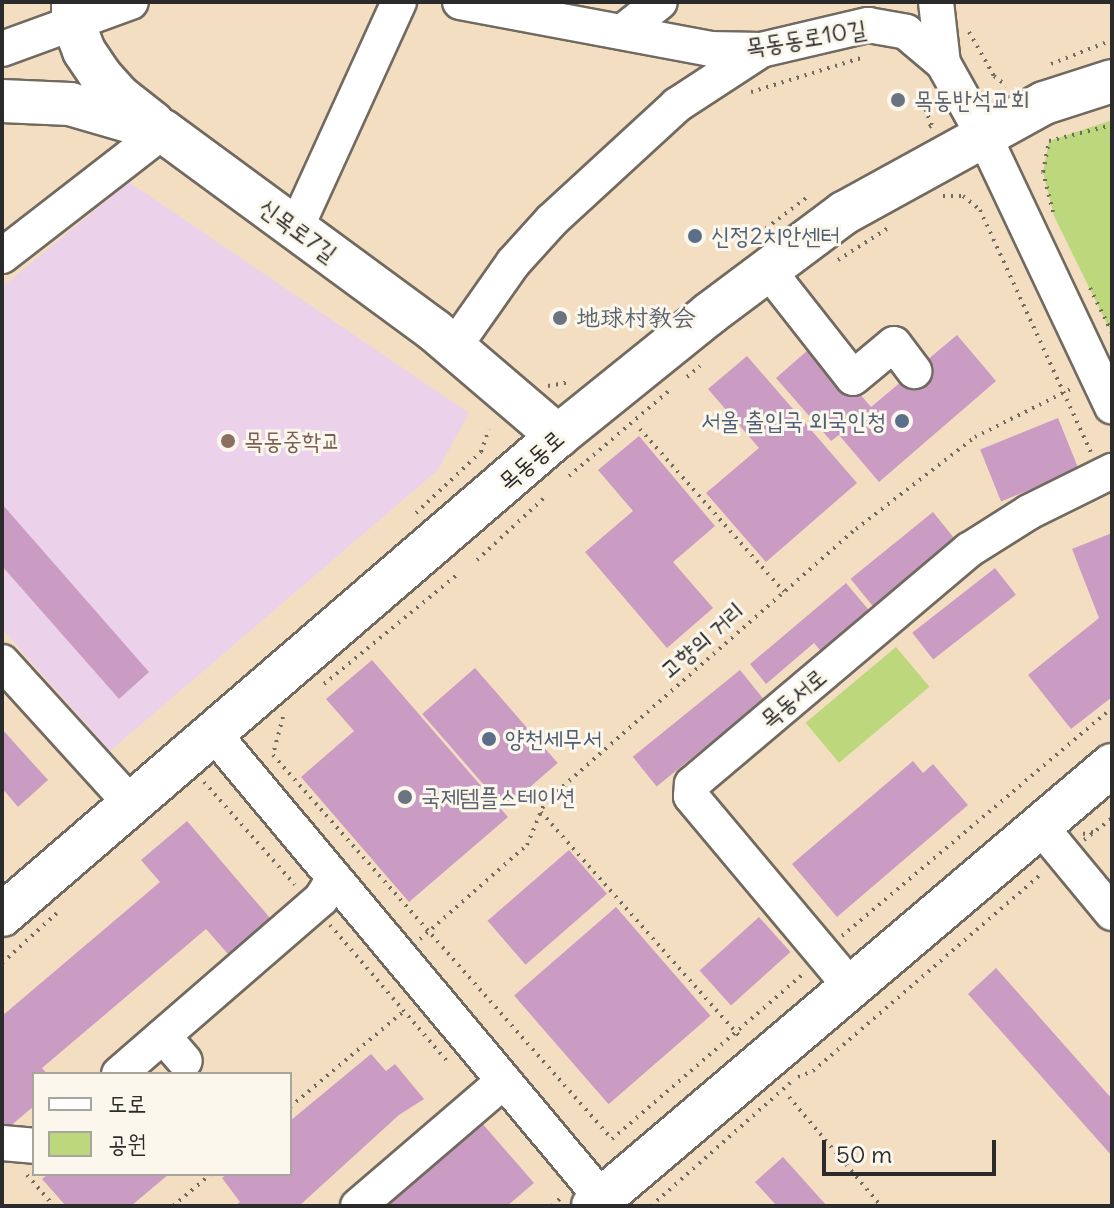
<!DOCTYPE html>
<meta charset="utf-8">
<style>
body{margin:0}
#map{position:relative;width:1114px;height:1208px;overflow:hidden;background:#f4dec1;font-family:Delius,"LXGW WenKai TC","Poor Story",sans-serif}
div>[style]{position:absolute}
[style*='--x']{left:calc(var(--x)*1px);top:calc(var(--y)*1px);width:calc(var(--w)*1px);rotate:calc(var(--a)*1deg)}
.built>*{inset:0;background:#ecd1ea}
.green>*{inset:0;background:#bcd77c;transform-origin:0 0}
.building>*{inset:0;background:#ca9cc3;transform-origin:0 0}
.path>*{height:4px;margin-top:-2px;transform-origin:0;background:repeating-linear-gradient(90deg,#716a60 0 2px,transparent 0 8px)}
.roads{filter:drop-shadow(2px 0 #716a60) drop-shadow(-2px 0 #716a60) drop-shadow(0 2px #716a60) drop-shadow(0 -2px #716a60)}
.minor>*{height:34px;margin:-17px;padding:0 17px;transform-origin:17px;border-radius:17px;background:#fff}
.major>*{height:42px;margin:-21px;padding:0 21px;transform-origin:21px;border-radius:21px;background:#fff}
.dots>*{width:22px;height:22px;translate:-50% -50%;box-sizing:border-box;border:4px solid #fbf7ec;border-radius:50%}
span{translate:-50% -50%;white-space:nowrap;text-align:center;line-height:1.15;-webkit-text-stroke:6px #fbf7ec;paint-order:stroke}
.street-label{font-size:24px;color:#2b2b2b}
.worship-label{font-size:24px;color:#5b616d}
.left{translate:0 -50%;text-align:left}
.service-label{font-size:24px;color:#4e5e75}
.right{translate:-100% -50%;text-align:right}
.education-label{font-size:24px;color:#785e54}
.frame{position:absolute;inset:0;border:4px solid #2b2b2b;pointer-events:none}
.legend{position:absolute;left:32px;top:1072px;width:260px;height:104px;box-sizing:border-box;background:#fbf7ec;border:2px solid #a8a59f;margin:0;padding:10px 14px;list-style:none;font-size:24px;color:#2b2b2b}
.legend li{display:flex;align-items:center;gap:16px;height:40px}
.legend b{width:40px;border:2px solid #a8a59f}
.scale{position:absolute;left:822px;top:1140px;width:174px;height:36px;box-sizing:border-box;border:4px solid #2b2b2b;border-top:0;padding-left:10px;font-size:24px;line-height:28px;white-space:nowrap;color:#2b2b2b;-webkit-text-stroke:6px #fbf7ec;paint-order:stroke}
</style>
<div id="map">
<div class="built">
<i style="clip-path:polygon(129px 182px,469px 413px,438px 470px,110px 751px,2px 629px,2px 287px)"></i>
</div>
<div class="green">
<i style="clip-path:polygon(1112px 120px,1112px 334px,1054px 216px,1043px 172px,1049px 141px)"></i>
<i style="left:896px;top:647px;width:52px;height:118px;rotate:50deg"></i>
</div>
<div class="building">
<i style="clip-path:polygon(957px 335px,996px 381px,879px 482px,839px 435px,831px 441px,776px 378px,816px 343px,871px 407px)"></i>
<i style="clip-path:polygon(747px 356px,857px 483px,766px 562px,706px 493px,759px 448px,708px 389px)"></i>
<i style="left:1058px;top:418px;width:56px;height:84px;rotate:68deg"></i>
<i style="clip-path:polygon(639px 436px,715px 526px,673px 562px,713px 608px,667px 648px,585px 552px,633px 511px,598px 470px)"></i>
<i style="clip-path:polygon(2px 504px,149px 672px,119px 699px,2px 566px)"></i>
<i style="left:933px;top:512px;width:45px;height:106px;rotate:51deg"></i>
<i style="clip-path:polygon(1112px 533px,1112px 697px,1071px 729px,1028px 675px,1099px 618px,1072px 549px)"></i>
<i style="left:995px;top:568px;width:34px;height:105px;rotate:52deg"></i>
<i style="clip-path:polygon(846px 583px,873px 615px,825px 656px,814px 643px,766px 684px,750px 664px)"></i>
<i style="clip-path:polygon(372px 660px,508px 817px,409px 902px,301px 777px,354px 731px,326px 699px)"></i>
<i style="left:475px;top:668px;width:126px;height:70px;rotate:49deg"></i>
<i style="left:740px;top:670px;width:38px;height:138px;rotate:51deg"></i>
<i style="clip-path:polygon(2px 729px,48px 780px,18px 807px,2px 788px)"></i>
<i style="clip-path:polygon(913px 761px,923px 773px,933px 764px,968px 805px,837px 917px,792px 864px)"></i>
<i style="clip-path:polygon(187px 821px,270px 918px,228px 954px,206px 929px,42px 1068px,47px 1074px,34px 1074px,34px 1106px,8px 1128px,2px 1122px,2px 1016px,160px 882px,141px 860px)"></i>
<i style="left:569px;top:850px;width:58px;height:108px;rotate:49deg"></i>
<i style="left:616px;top:907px;width:144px;height:135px;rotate:49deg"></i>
<i style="left:759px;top:917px;width:47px;height:80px;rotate:48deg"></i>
<i style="clip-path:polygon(996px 968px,1112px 1099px,1112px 1156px,968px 994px)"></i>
<i style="clip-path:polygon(371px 1054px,386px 1071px,395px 1064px,424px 1099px,399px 1115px,299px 1206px,235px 1206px,240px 1202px,222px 1178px,227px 1174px,290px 1174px,290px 1121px)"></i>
<i style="clip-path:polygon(481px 1122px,534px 1183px,507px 1206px,393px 1206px,389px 1201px)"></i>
<i style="clip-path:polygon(783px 1157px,827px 1206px,777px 1206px,755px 1182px)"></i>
<i style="clip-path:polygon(48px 1174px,169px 1174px,131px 1206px,66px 1206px,42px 1179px)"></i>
</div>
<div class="path">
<i style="--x:969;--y:32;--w:51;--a:60.4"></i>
<i style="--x:994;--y:76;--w:16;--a:38"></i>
<i style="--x:1051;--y:64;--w:66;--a:-21.5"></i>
<i style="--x:751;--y:92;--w:115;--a:-17.2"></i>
<i style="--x:929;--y:127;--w:4;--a:-34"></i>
<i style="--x:932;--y:125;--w:14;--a:-115"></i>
<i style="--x:926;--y:112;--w:17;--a:-80"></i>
<i style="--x:943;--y:196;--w:20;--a:0"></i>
<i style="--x:963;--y:196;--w:22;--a:39"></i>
<i style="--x:980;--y:210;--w:266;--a:65.4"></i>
<i style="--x:1053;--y:212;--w:41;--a:-104"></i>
<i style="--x:1043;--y:172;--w:32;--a:-79"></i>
<i style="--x:1049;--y:141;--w:65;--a:-14.3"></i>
<i style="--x:753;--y:238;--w:71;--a:-37"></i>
<i style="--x:838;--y:260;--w:59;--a:-32.6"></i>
<i style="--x:1090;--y:288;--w:50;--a:63.9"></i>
<i style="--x:687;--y:377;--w:17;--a:-40"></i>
<i style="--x:548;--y:386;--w:23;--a:-10"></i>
<i style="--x:640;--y:429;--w:217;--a:48.5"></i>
<i style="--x:569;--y:476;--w:131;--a:-40.4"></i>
<i style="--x:416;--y:513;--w:89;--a:-43.2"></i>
<i style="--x:481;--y:452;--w:24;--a:-71"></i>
<i style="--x:477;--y:560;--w:94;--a:-42.8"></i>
<i style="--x:324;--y:684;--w:173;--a:-39.4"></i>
<i style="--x:283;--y:717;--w:39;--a:105"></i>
<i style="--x:273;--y:755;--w:512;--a:48.56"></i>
<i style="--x:612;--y:1139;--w:252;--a:-40.8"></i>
<i style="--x:204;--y:782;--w:137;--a:48.5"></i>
<i style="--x:541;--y:812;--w:303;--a:48.5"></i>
<i style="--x:1083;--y:834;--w:11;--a:-10"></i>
<i style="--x:1084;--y:840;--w:36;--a:-38"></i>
<i style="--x:330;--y:925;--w:179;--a:49.3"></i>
<i style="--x:842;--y:936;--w:353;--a:-40.2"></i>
<i style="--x:420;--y:939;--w:142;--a:-41.3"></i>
<i style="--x:527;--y:845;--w:47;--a:-67.3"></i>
<i style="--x:545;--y:802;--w:414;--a:-41.3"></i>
<i style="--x:856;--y:529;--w:150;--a:-37.7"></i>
<i style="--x:975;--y:437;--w:110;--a:-26.6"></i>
<i style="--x:2;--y:963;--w:74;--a:-42.3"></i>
<i style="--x:798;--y:1077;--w:16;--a:-22"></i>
<i style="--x:813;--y:1071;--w:303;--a:-40.8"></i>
<i style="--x:789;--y:1097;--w:143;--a:49.8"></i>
<i style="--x:290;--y:1107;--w:150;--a:-40.1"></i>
<i style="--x:27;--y:1175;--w:41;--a:48.9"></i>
<i style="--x:173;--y:1206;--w:50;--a:-40.1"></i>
<i style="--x:552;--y:1206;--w:13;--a:-42"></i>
<i style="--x:651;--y:1206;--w:186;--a:-41.5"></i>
</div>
<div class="roads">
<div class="minor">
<i style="--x:460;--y:2;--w:254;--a:10.6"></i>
<i style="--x:710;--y:49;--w:51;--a:1.1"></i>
<i style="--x:761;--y:50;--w:110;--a:-13.2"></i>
<i style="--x:868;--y:25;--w:39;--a:10"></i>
<i style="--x:906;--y:32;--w:48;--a:40"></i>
<i style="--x:943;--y:63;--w:86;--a:60.8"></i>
<i style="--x:985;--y:138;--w:297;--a:64.7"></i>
<i style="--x:936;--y:2;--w:61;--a:83.5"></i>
<i style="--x:622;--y:32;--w:48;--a:-38.3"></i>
<i style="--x:2;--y:49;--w:137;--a:-20"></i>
<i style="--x:296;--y:228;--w:248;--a:-65.5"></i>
<i style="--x:2;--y:256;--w:204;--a:-37.8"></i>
<i style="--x:768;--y:270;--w:137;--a:51.8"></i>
<i style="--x:853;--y:378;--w:53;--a:-39.7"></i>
<i style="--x:894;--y:344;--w:34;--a:53"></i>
<i style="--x:454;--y:347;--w:103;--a:-54.9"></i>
<i style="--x:513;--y:263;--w:58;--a:-47.8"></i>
<i style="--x:552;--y:220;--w:170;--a:-42.6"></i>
<i style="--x:677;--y:105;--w:100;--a:-33.2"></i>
<i style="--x:2;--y:662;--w:192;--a:47.7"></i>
<i style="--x:213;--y:733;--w:606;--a:50.09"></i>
<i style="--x:1040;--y:826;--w:113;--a:50.4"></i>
<i style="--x:851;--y:987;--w:249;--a:-130"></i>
<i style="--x:691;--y:796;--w:12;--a:-85"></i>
<i style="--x:692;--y:784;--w:363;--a:-40.2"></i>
<i style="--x:969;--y:550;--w:71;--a:-32.3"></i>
<i style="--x:1029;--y:512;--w:93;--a:-26.3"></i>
<i style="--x:163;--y:1036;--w:33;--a:49"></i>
<i style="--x:119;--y:1074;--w:267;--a:-40.9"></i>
<i style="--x:321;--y:899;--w:25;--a:-58"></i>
<i style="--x:2;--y:1143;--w:32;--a:5"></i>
<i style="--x:358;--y:1206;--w:192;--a:-40.6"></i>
</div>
<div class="major">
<i style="--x:73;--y:2;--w:20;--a:90"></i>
<i style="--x:73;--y:22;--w:31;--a:69"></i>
<i style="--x:84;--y:51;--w:29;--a:56"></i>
<i style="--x:100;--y:75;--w:30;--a:48"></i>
<i style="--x:120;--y:97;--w:42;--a:38.2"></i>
<i style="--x:2;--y:101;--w:68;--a:2.5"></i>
<i style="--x:70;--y:104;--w:97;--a:16.2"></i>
<i style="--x:163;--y:131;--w:338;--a:36.3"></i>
<i style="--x:435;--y:331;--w:162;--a:40.5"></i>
<i style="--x:2;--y:915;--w:734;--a:-40.75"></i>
<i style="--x:558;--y:436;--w:194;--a:-38.9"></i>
<i style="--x:709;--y:314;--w:169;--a:-36.8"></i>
<i style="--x:844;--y:213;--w:228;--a:-28.8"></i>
<i style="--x:1044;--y:103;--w:71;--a:-17.9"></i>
<i style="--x:593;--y:1206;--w:681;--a:-40.35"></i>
</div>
</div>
<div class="dots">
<i style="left:898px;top:100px;background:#6b7280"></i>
<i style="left:695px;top:236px;background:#5c6f8a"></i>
<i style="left:560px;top:318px;background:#6b7280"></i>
<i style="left:902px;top:421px;background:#5c6f8a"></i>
<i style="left:228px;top:441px;background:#8d6e63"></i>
<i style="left:489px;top:739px;background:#5c6f8a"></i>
<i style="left:405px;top:797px;background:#6b7280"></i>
</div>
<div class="street-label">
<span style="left:806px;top:38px;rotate:-9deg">목동동로10길</span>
<span style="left:298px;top:230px;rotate:36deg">신목로7길</span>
<span style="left:531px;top:460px;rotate:-41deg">목동동로</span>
<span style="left:702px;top:640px;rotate:-41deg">고향의 거리</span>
<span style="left:793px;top:698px;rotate:-40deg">목동서로</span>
</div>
<div class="worship-label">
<span class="left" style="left:914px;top:100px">목동반석교회</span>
<span class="left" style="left:576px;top:318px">地球村教会</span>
<span class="left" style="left:421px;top:797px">국제템플스테이션</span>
</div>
<div class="service-label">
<span class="left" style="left:711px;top:236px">신정2치안센터</span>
<span class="right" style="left:886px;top:421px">서울 출입국 외국인청</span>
<span class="left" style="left:505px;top:739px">양천세무서</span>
</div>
<div class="education-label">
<span class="left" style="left:244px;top:441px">목동중학교</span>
</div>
<div class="frame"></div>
<ul class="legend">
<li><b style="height:10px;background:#fff"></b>도로</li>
<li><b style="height:22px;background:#bcd77c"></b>공원</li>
</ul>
<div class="scale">50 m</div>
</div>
